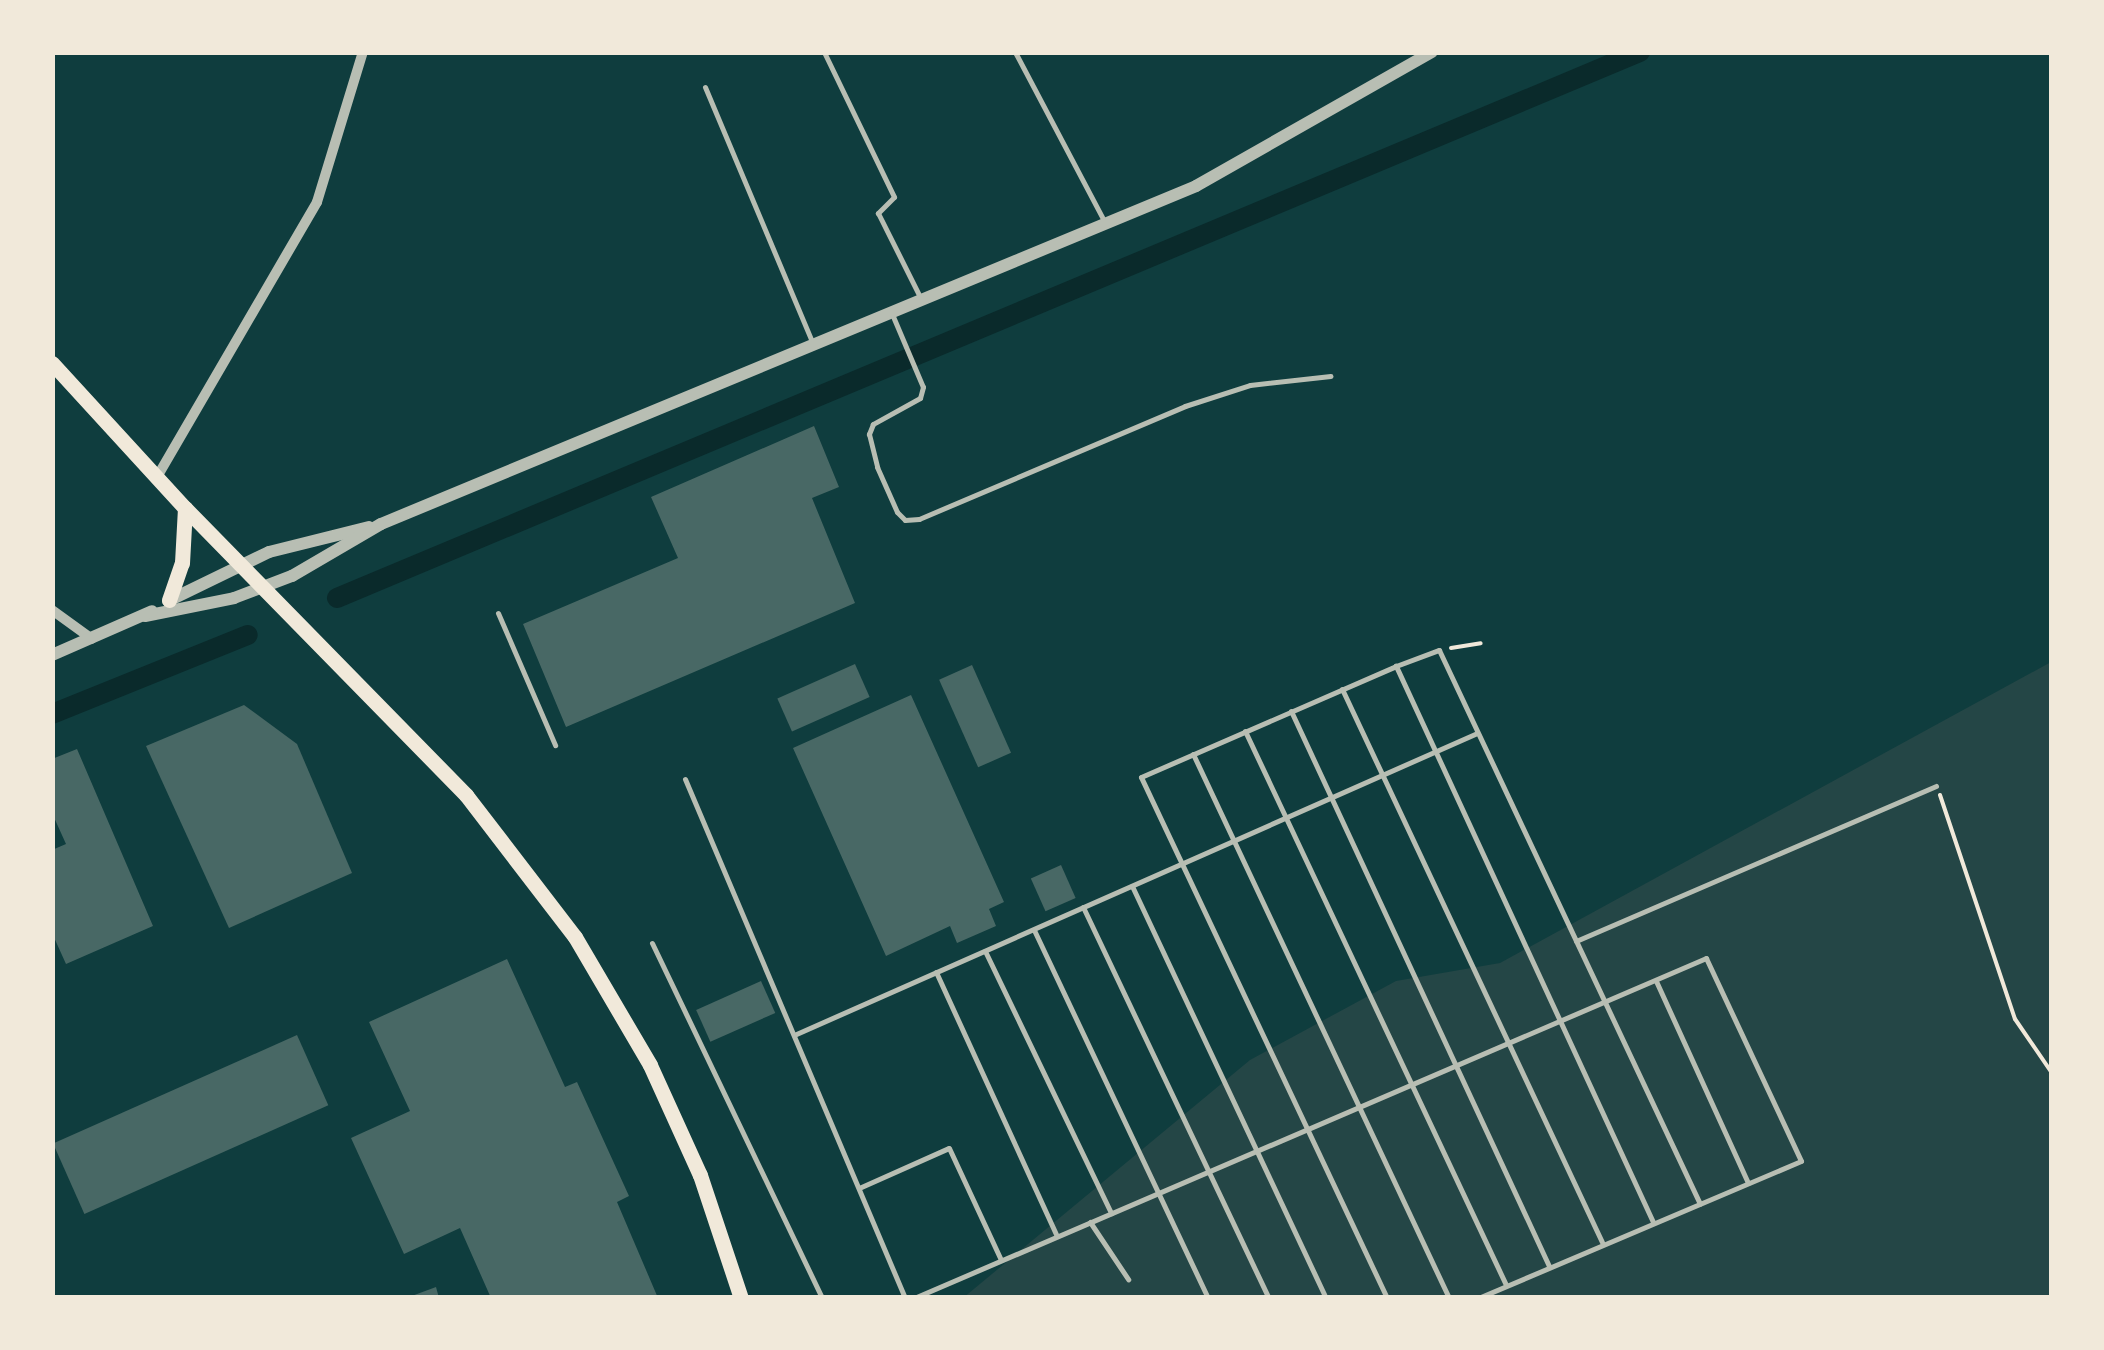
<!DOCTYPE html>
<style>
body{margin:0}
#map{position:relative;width:2104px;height:1350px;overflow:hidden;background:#0f3d3e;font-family:"DM Sans",sans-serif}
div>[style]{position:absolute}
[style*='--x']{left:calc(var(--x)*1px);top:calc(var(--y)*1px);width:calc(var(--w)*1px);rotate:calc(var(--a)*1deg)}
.green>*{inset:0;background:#244646}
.canal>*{height:20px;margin:-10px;padding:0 10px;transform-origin:10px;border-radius:10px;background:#0a2a2b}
.building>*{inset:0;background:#486865;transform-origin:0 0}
.path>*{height:4px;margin:-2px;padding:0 2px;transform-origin:2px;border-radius:2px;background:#f1e9da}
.service>*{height:5px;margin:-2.5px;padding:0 2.5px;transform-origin:2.5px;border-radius:2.5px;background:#b8beb3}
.minor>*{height:10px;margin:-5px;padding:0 5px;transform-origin:5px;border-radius:5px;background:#b8beb3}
.tertiary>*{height:12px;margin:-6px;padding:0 6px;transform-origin:6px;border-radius:6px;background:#b8beb3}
.primary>*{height:15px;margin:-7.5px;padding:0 7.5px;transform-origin:7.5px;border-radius:7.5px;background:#f1e9da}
span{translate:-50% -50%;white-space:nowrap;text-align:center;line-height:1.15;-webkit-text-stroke:9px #f1e9da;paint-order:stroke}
.frame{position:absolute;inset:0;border:55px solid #f1e9da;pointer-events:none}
</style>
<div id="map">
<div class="green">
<i style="clip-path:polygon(2051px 662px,2051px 1297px,963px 1298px,1250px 1060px,1396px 981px,1500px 963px)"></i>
</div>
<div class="canal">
<i style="--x:337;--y:598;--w:1413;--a:-22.74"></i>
<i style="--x:52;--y:714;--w:211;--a:-22"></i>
</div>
<div class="building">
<i style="clip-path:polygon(814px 426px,839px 487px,812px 498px,855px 603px,566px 727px,523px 624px,678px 558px,651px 497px)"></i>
<i style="left:855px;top:664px;width:36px;height:85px;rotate:66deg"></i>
<i style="left:972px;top:665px;width:96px;height:36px;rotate:66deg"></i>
<i style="clip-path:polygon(911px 695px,1004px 902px,989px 909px,996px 926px,957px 943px,950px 926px,886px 956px,793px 748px)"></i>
<i style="clip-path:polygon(244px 705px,297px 744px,352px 873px,229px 928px,146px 746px)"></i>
<i style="clip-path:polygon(77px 749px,153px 926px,66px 964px,52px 933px,52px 850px,66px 844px,52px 813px,52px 759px)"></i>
<i style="left:1061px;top:865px;width:36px;height:33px;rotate:66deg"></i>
<i style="clip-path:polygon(507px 959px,565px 1087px,577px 1082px,629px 1196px,617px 1202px,658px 1298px,491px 1298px,460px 1228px,404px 1254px,351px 1138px,410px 1111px,369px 1022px)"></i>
<i style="left:761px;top:981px;width:35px;height:71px;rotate:66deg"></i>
<i style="left:297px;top:1035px;width:77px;height:267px;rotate:66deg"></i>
<i style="clip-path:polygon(436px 1287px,439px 1298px,410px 1298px,409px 1297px)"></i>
</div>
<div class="path">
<i style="--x:1451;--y:648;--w:30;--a:-9"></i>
<i style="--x:1940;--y:795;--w:236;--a:71.5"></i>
<i style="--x:2015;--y:1019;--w:65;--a:55.6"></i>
</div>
<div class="service">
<i style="--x:824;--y:52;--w:161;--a:64.2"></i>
<i style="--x:894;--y:197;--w:23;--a:135"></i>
<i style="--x:878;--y:213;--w:94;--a:63.4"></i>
<i style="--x:1015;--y:52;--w:191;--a:62.2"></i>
<i style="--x:705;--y:87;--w:277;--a:67.2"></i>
<i style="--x:892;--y:314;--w:79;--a:67"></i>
<i style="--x:923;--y:387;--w:11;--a:105"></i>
<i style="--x:920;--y:398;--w:54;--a:151"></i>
<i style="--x:873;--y:424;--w:11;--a:112"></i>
<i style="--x:869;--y:434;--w:34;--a:76"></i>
<i style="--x:877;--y:467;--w:49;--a:66"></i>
<i style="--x:897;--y:512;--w:11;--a:45"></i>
<i style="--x:905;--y:520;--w:14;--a:-4"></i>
<i style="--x:919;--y:519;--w:289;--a:-23"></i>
<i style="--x:1185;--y:406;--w:68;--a:-17.9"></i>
<i style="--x:1250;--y:385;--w:81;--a:-6.4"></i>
<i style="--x:498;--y:613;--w:144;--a:66.6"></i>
<i style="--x:1342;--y:689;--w:611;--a:64.82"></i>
<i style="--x:1291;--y:711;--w:612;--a:65.07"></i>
<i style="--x:1245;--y:731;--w:612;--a:64.77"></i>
<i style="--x:1193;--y:754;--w:601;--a:64.8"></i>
<i style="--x:685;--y:779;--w:564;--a:67.03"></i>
<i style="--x:1132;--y:886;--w:455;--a:64.8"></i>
<i style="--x:1083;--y:907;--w:433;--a:64.6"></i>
<i style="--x:1034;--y:930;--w:407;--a:64.7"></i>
<i style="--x:1576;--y:941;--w:392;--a:-23.3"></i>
<i style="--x:652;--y:943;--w:394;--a:64.4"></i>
<i style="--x:985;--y:951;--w:291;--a:64.3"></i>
<i style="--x:936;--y:972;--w:290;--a:65.4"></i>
<i style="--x:1656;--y:981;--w:222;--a:65.5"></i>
<i style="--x:794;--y:1035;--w:747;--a:-23.85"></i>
<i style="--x:859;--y:1188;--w:98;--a:-24"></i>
<i style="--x:949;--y:1148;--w:123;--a:65.1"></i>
<i style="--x:1090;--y:1222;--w:69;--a:56.3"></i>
<i style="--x:1653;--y:1222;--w:613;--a:-114.81"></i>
<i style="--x:1396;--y:666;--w:46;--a:-20.4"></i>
<i style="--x:1439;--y:650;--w:612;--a:64.77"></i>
<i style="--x:914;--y:1298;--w:862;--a:-23.23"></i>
<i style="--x:1706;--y:958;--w:224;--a:64.9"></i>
<i style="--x:1801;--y:1161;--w:350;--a:157"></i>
<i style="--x:1387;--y:1298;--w:576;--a:-115.28"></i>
<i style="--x:1141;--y:777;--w:278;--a:-23.5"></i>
</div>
<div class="minor">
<i style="--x:157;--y:477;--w:318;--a:-59.8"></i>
<i style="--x:317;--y:202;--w:157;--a:-73"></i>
<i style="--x:52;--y:610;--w:49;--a:35.9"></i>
</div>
<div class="tertiary">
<i style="--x:168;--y:601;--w:112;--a:-25.9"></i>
<i style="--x:269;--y:552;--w:103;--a:-14"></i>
<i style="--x:145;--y:616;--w:91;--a:-11.4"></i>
<i style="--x:234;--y:598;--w:62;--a:-20.8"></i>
<i style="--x:292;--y:576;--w:103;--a:-30.3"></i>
<i style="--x:381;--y:524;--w:882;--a:-22.52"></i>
<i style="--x:1196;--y:186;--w:271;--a:-29.6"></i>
<i style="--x:52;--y:655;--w:109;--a:-23.7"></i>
</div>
<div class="primary">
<i style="--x:52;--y:363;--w:197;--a:47.5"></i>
<i style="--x:185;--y:508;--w:402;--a:45.6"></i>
<i style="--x:466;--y:795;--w:179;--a:52.5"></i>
<i style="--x:575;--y:937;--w:148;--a:59.6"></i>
<i style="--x:650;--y:1065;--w:121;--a:65.6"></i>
<i style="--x:700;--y:1175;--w:130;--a:71.6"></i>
<i style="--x:169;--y:600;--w:39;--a:-71"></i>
<i style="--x:182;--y:563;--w:55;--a:-86.9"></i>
</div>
<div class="frame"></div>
</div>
